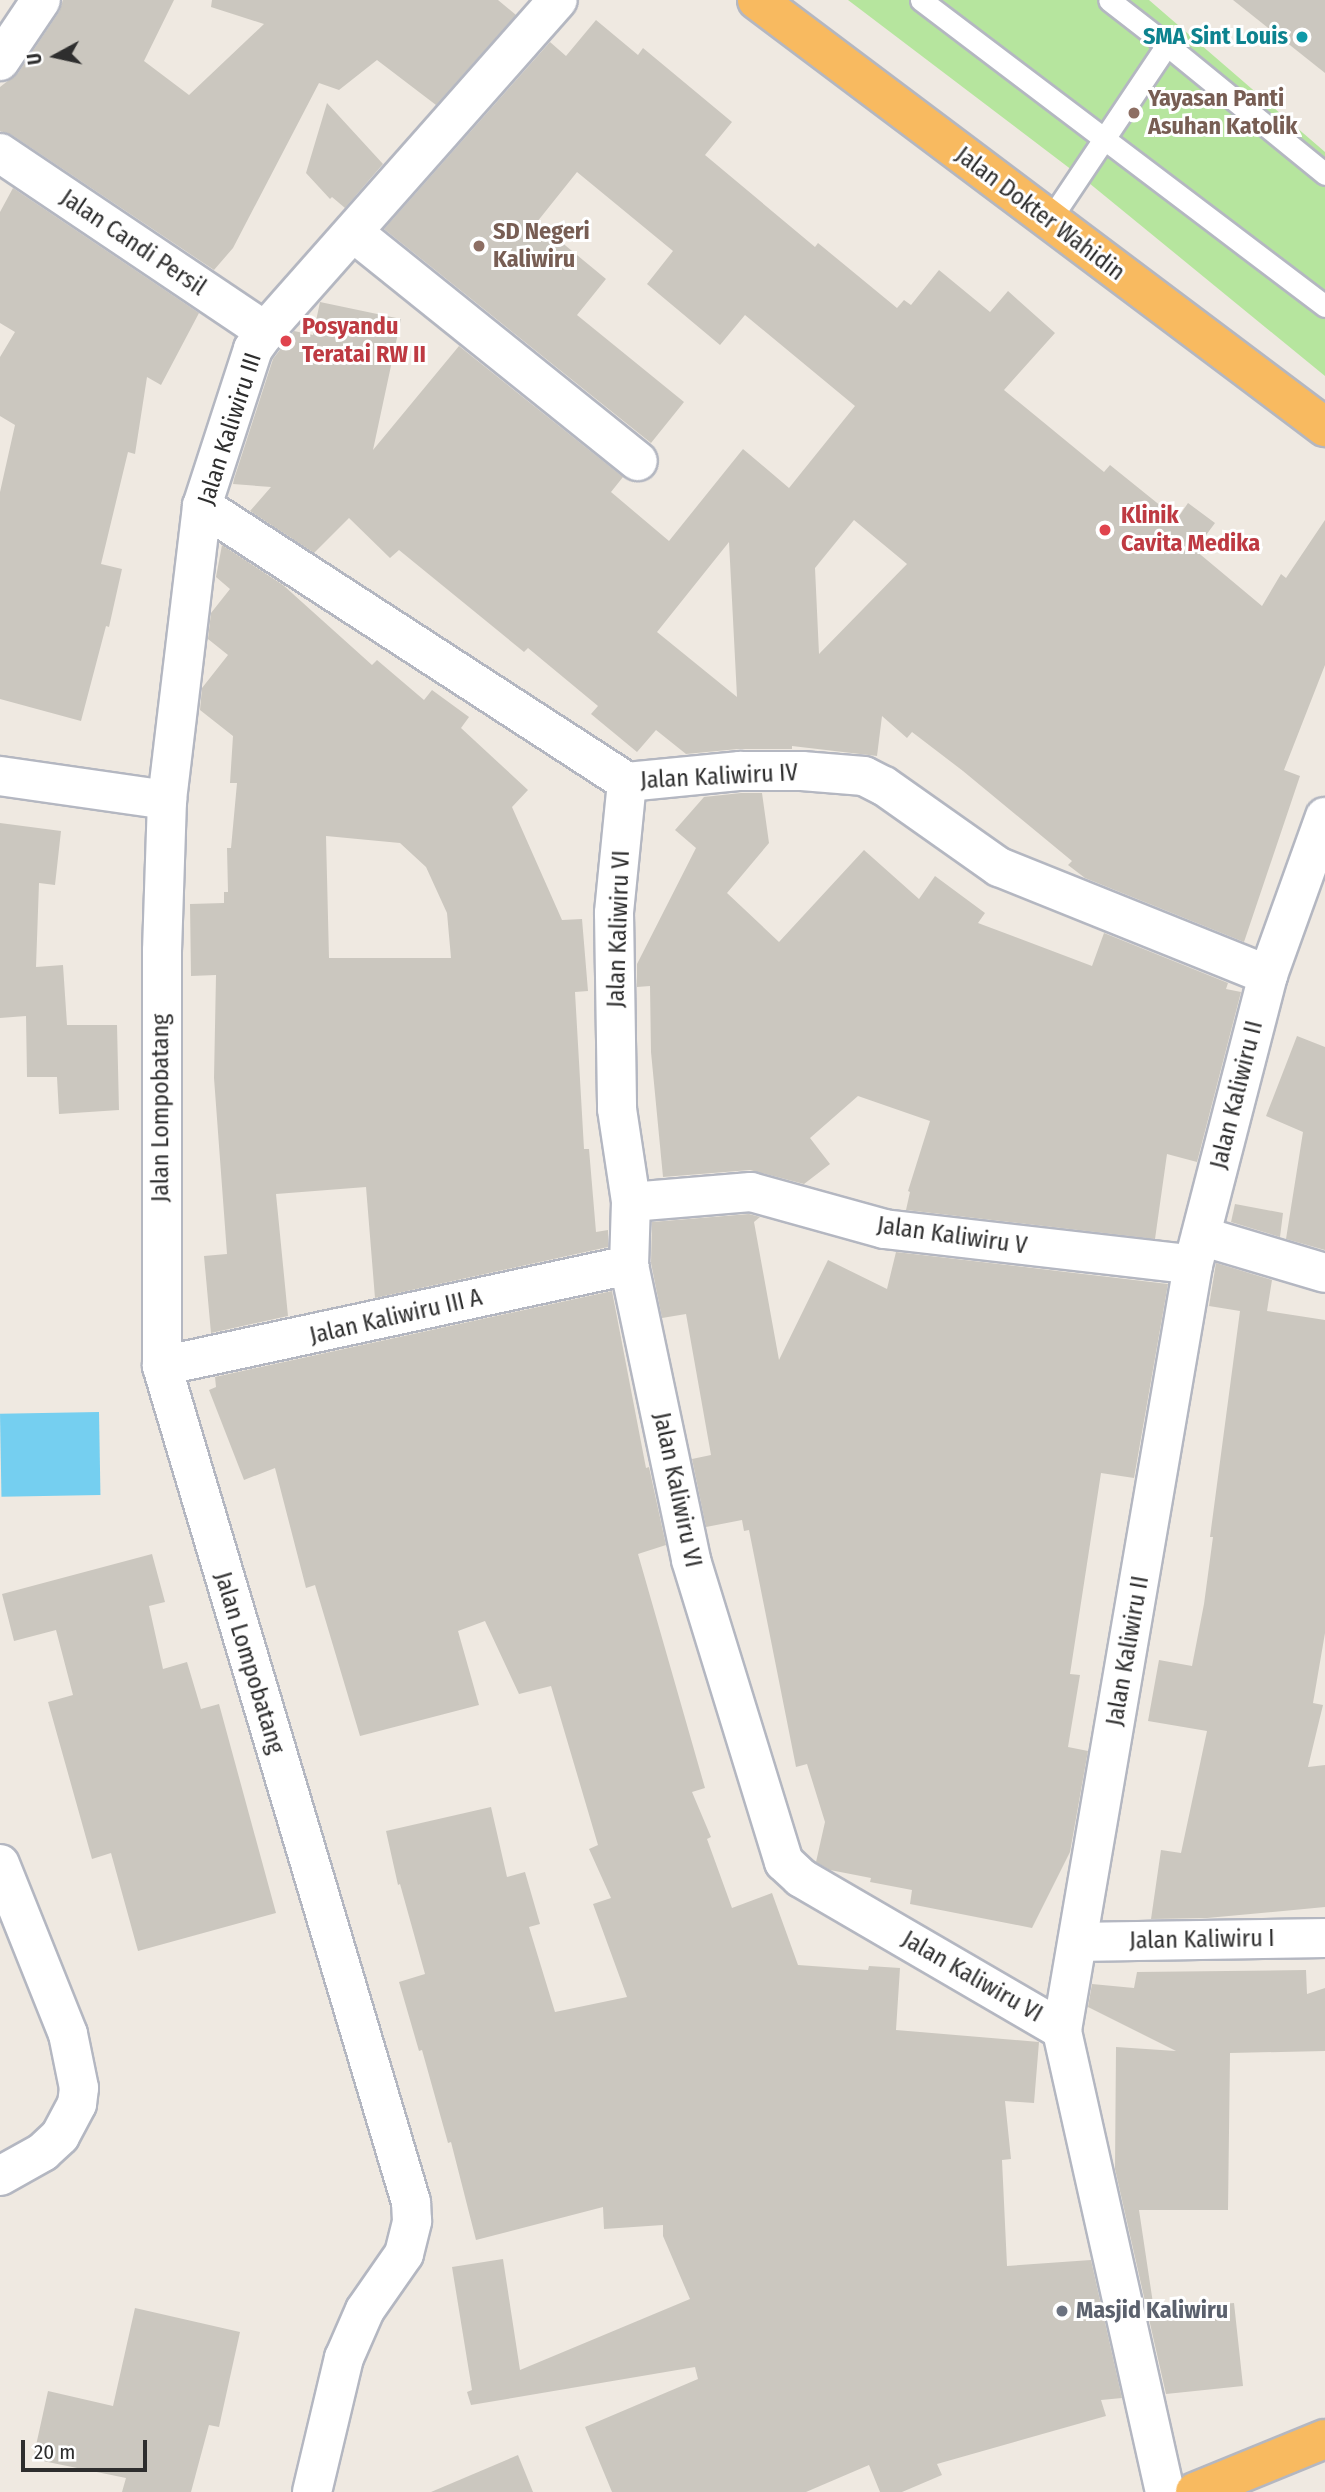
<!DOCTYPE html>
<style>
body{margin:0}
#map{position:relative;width:1325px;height:2492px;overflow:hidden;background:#efe9e1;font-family:"Fira Sans Condensed",sans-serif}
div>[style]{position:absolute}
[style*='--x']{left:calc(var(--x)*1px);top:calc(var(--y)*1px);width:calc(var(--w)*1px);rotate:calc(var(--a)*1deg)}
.green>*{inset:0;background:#b6e59e}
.water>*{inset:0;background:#75cff0;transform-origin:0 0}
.building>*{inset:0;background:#cbc7bf}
.roads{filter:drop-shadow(2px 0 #b4b7c1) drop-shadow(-2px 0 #b4b7c1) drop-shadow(0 2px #b4b7c1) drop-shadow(0 -2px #b4b7c1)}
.service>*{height:21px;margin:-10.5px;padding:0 10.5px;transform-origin:10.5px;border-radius:10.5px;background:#fff}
.minor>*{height:38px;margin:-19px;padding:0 19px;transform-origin:19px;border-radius:19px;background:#fff}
.trunk>*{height:38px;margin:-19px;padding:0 19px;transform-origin:19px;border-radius:19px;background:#f8ba60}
.dots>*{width:19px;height:19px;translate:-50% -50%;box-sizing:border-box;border:4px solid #fff;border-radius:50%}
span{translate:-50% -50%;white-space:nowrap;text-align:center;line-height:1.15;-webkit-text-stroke:6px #fff;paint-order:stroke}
.culture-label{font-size:24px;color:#0d838f;font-weight:700}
.right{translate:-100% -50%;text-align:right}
.education-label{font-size:24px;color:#785e54;font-weight:700}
.left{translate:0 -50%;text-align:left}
.street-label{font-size:24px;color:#2e2e2e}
.health-label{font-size:24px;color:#be3a42;font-weight:700}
.worship-label{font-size:24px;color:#5b616d;font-weight:700}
.north{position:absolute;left:21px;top:21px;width:70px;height:70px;-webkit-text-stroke:5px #fff;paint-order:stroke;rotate:262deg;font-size:19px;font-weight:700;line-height:28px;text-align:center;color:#2e2e2e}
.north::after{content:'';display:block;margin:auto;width:24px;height:32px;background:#2e2e2e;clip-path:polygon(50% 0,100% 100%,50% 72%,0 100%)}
.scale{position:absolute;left:21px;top:2440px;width:126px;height:32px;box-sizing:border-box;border:4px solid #2e2e2e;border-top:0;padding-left:9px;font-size:21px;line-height:24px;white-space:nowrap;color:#2e2e2e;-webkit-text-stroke:5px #fff;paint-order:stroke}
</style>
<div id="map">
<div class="green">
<i style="clip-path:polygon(848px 0,1149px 0,1325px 152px,1325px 376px,1089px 183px)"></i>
</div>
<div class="water">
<i style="left:99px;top:1412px;width:83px;height:99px;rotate:89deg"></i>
</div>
<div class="building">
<i style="clip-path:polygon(63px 0,174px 0,144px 61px,189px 95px,264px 24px,211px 7px,212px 0,498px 0,516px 15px,436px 105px,377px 60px,339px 90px,319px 83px,233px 248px,214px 270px,12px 135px,0 131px,0 87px,18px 73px,59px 12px)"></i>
<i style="clip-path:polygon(1233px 0,1325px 0,1325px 73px)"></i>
<i style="clip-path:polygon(evenodd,596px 20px,638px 55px,643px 48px,732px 122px,705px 155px,815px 247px,818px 243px,897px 308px,904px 300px,911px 305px,939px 270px,990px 312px,1008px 291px,1055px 333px,1004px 390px,1104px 472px,1110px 465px,1177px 519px,1188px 503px,1215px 523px,1195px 550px,1262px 606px,1281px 574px,1286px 578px,1325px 520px,1325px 665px,1284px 770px,1300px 776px,1244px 942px,1085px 878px,1068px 865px,1072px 861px,963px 771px,912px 732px,907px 738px,882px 716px,877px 756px,792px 746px,792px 749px,738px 749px,686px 754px,656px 730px,637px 752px,591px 714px,598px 706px,528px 648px,524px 652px,399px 550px,390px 558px,349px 518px,314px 553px,250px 511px,271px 487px,233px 484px,234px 479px,273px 359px,294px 331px,313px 335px,320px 302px,401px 319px,373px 450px,459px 346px,623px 477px,611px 492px,669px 541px,743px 449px,789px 488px,855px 406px,745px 315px,720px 345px,647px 284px,673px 251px,577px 172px,537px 222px,606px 279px,577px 315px,684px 402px,651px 443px,384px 229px,550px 42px,566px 56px,596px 20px,854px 520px,907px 564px,819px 654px,815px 568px,854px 520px,596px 20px,729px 542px,737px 697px,657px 632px,729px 542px)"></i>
<i style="clip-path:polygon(327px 103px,383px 164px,345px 208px,332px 197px,330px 199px,306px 173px)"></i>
<i style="clip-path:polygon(13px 188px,199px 313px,161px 385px,147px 377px,135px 454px,128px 452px,101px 564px,122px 569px,109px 627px,106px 626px,81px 721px,0 699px,0 492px,15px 425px,0 416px,0 357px,15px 332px,0 323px,0 212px)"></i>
<i style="clip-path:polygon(evenodd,222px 545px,283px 585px,372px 665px,377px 660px,424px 700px,432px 690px,469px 717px,461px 728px,528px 790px,512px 807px,562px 920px,582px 919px,588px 991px,575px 992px,584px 1149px,589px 1149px,596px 1232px,608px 1230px,608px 1247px,375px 1298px,366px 1187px,276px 1194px,288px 1316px,211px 1333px,204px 1256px,227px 1254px,214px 1078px,216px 975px,191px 976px,190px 904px,224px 903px,224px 892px,228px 892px,227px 848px,231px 848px,237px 783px,230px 783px,233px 736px,200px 710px,202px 688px,228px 655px,208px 639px,211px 613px,230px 589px,216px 577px,222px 545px,326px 836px,400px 843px,426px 867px,447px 913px,451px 958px,329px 958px,326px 836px)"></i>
<i style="clip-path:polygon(741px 793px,762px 793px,769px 843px,727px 893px,779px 942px,864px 850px,919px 899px,935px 876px,985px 913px,978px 923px,1092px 966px,1104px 933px,1228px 983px,1226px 989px,1241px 992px,1197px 1162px,1167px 1154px,1155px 1239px,906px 1210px,910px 1192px,908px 1191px,930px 1121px,858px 1096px,810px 1138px,830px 1164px,804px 1184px,750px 1170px,663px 1177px,651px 1052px,650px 986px,637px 987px,637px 964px,696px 848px,675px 830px,704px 797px)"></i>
<i style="clip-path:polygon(0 823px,61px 831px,55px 885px,39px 883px,36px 967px,63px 965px,67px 1025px,117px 1025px,119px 1110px,59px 1114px,57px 1077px,27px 1077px,26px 1016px,0 1018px)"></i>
<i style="clip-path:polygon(1297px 1036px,1325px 1047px,1325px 1250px,1286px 1239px,1303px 1132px,1266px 1116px)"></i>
<i style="clip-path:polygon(1235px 1204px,1283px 1213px,1280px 1237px,1231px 1222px)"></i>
<i style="clip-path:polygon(749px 1214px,760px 1217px,754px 1222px,779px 1360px,828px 1260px,887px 1289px,896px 1252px,1168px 1284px,1134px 1478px,1101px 1473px,1070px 1674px,1080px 1675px,1068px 1747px,1088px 1751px,1070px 1852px,1032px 1928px,910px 1904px,912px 1890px,870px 1882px,871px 1878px,830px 1870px,816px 1862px,825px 1822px,807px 1764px,796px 1767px,749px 1530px,744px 1531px,742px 1520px,706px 1527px,692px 1459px,711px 1455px,686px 1314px,662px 1318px,651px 1263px,652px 1222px)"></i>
<i style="clip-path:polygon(1216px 1263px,1272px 1280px,1267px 1311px,1325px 1320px,1325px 1633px,1313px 1703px,1323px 1705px,1308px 1767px,1325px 1765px,1325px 1907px,1207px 1918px,1151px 1919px,1161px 1850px,1181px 1853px,1207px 1731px,1148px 1721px,1159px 1660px,1192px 1666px,1204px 1604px,1213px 1537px,1210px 1537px,1240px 1311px,1209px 1306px)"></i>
<i style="clip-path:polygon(612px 1291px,646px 1468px,649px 1467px,666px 1545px,638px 1554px,705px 1788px,692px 1792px,711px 1837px,707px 1839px,732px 1908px,772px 1893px,798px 1965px,868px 1970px,869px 1966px,900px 1968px,896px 2030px,1039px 2042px,1034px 2103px,1005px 2101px,1011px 2159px,1002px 2160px,1007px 2266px,1091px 2260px,1122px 2398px,1101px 2400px,1106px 2416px,937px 2464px,942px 2475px,902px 2492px,880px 2492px,869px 2465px,806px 2492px,612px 2492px,585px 2427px,698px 2379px,695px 2367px,471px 2405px,467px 2392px,472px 2390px,452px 2267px,503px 2259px,520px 2370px,690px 2299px,663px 2236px,663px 2225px,604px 2229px,603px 2207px,476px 2240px,451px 2142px,448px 2143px,422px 2050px,419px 2051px,399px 1982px,425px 1974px,400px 1884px,398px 1885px,386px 1831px,491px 1807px,507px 1877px,525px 1872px,540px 1924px,529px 1927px,555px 2012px,627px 1997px,593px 1904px,611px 1898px,589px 1849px,598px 1845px,551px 1686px,519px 1694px,485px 1621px,458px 1631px,479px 1705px,360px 1736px,315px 1585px,306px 1588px,275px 1468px,244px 1480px,209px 1390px,216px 1387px,215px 1377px)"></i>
<i style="clip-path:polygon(152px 1554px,165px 1602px,149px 1606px,163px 1669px,187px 1662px,201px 1709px,219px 1704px,276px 1913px,138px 1951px,111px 1853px,92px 1859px,48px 1702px,73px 1695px,56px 1630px,14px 1641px,2px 1594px)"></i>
<i style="clip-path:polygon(1306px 1970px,1307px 1994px,1325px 1988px,1325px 2051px,1230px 2053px,1228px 2210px,1139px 2210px,1154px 2310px,1234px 2303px,1243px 2386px,1166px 2394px,1115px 2169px,1116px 2047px,1176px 2051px,1088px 2007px,1092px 1984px,1134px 1988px,1137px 1972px)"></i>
<i style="clip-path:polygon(135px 2308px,240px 2332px,219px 2427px,209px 2425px,191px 2492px,122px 2492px,126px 2478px,33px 2459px,48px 2391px,113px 2406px)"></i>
<i style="clip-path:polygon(518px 2455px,533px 2492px,431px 2492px)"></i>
</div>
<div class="roads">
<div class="service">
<i style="--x:921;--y:0;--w:507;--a:37.14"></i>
<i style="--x:1167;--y:45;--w:204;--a:39.2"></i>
<i style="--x:1049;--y:221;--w:212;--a:-56.2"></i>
<i style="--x:1167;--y:45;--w:73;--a:-142.2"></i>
</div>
<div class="minor">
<i style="--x:0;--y:61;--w:73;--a:-56.1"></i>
<i style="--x:0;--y:153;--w:321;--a:33.9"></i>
<i style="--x:354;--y:233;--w:364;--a:38.8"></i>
<i style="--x:202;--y:506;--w:507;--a:33"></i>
<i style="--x:627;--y:782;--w:114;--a:-5.6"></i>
<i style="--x:740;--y:771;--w:62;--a:0"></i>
<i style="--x:802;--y:771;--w:62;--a:4.6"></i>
<i style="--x:864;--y:776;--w:22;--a:27"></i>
<i style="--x:884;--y:786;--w:141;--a:35.2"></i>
<i style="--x:999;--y:867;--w:290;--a:21.9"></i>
<i style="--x:0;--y:776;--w:169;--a:8.2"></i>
<i style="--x:627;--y:782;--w:132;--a:95.7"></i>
<i style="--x:614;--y:913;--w:196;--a:89.1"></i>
<i style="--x:617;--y:1109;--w:94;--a:81.4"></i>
<i style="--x:631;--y:1202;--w:63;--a:91.8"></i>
<i style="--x:629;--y:1265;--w:301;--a:78.1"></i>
<i style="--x:691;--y:1560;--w:316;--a:72.9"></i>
<i style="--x:784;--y:1862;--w:23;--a:43"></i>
<i style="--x:801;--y:1878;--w:302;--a:30.2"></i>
<i style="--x:631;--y:1202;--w:120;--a:-4.8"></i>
<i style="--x:751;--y:1192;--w:138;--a:15.5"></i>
<i style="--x:884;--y:1229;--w:311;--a:6.6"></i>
<i style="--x:1201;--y:1236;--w:129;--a:16.6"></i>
<i style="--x:162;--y:1366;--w:478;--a:-12.2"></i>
<i style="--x:0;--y:1864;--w:183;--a:68.2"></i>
<i style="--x:68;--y:2034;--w:55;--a:78.5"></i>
<i style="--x:79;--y:2088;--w:16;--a:97"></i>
<i style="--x:77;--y:2104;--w:36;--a:118"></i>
<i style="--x:60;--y:2136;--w:23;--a:137"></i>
<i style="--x:43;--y:2152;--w:49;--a:150.8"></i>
<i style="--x:1078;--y:1942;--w:247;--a:-0.9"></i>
<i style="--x:312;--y:2492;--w:138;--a:-76.6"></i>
<i style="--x:344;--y:2358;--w:52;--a:-66.4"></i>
<i style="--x:365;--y:2310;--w:68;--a:-55.1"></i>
<i style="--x:404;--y:2254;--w:34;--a:-76"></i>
<i style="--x:412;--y:2221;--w:19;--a:-93"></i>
<i style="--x:411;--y:2202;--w:872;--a:-106.59"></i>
<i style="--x:162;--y:1366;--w:415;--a:-90"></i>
<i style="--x:162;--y:951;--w:151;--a:-88.1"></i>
<i style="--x:167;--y:800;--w:296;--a:-83.2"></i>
<i style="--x:202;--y:506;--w:165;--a:-72"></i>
<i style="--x:253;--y:349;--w:32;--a:-54"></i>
<i style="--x:272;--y:323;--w:431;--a:-48.5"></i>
<i style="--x:1165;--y:2492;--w:473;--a:-102.6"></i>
<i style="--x:1062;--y:2030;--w:776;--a:-80.28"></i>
<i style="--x:1193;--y:1265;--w:300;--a:-75.5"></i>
<i style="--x:1268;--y:975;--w:168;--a:-70.2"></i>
</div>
<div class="trunk">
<i style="--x:757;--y:0;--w:711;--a:36.93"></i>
<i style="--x:1195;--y:2492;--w:140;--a:-22.2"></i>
</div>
</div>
<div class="dots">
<i style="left:1302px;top:37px;background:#0f9aa8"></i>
<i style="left:1134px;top:113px;background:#8d6e63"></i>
<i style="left:479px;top:246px;background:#8d6e63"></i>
<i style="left:286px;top:341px;background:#e0444e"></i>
<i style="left:1105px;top:530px;background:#e0444e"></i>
<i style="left:1062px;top:2311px;background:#6b7280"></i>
</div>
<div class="culture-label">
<span class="right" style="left:1288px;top:37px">SMA Sint Louis</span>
</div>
<div class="education-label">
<span class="left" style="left:1148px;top:113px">Yayasan Panti<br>Asuhan Katolik</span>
<span class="left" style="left:493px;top:246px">SD Negeri<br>Kaliwiru</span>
</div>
<div class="street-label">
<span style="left:1040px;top:214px;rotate:37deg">Jalan Dokter Wahidin</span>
<span style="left:133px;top:243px;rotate:34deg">Jalan Candi Persil</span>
<span style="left:230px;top:429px;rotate:-72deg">Jalan Kaliwiru III</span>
<span style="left:719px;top:777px;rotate:-3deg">Jalan Kaliwiru IV</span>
<span style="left:619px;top:929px;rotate:-88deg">Jalan Kaliwiru VI</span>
<span style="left:1237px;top:1095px;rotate:-76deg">Jalan Kaliwiru II</span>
<span style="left:161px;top:1108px;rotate:-90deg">Jalan Lompobatang</span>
<span style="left:952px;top:1236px;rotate:8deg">Jalan Kaliwiru V</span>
<span style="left:396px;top:1317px;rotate:-13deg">Jalan Kaliwiru III A</span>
<span style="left:677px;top:1490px;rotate:78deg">Jalan Kaliwiru VI</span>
<span style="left:1128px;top:1651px;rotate:-80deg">Jalan Kaliwiru II</span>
<span style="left:249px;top:1663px;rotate:73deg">Jalan Lompobatang</span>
<span style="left:1202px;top:1940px;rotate:-1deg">Jalan Kaliwiru I</span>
<span style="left:972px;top:1977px;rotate:30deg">Jalan Kaliwiru VI</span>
</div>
<div class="health-label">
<span class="left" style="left:302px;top:341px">Posyandu<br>Teratai RW II</span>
<span class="left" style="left:1121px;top:530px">Klinik<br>Cavita Medika</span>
</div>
<div class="worship-label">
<span class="left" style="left:1076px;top:2311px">Masjid Kaliwiru</span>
</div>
<div class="north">U</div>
<div class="scale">20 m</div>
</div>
